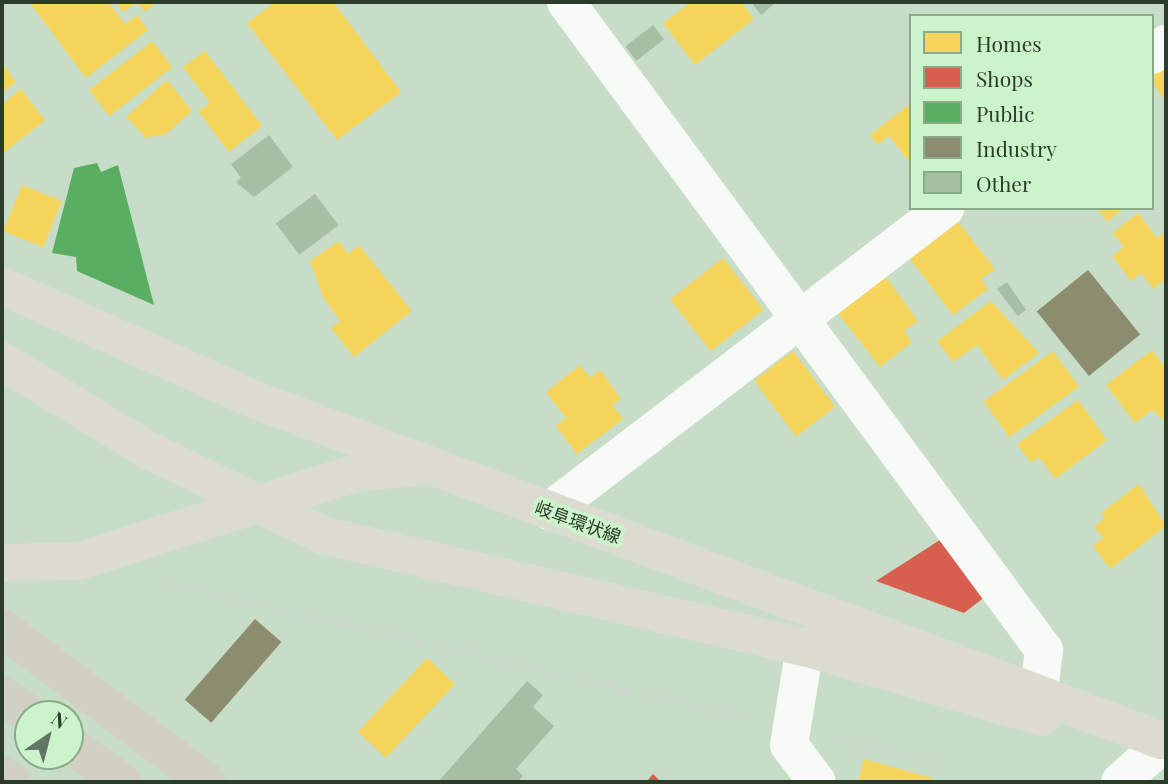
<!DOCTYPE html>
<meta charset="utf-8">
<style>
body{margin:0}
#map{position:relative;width:1168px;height:784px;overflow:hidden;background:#c7ddc7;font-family:"Playfair Display","Noto Sans JP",serif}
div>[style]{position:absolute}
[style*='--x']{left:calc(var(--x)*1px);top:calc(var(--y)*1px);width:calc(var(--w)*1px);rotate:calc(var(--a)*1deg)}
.homes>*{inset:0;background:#f6d55c;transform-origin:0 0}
.shops>*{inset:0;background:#d6604d}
.public>*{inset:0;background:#5aae61}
.industry>*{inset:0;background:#8c8c6e;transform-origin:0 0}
.building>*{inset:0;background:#a5bea4;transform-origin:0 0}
.path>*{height:4.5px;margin-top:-2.25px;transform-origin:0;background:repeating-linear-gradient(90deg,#d0d7d0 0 3.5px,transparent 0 8.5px)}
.minor>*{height:38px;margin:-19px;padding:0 19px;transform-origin:19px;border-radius:19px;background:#f7faf7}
.secondary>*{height:38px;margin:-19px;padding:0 19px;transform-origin:19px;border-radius:19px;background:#f7faf7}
.primary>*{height:38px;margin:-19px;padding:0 19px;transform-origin:19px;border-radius:19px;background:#dbdbd0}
.trunk>*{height:38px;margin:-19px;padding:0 19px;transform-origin:19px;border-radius:19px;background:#d2d0c2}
span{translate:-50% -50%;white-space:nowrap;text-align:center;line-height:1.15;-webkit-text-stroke:7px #cbf4ca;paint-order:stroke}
.street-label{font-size:18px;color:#2c3c2b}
.frame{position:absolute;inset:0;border:4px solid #2c3c2b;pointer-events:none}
.legend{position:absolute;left:909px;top:14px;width:245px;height:196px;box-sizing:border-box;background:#cbf4ca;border:2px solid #8baa8a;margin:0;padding:9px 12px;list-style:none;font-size:21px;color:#2c3c2b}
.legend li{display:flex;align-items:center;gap:14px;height:35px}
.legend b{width:35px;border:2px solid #8baa8a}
.north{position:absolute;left:14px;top:700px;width:70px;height:70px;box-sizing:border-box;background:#cbf4ca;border:2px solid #8baa8a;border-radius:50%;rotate:35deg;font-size:19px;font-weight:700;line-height:28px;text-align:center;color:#2c3c2b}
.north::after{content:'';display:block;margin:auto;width:24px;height:32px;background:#627462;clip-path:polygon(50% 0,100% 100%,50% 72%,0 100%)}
</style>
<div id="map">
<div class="homes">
<i style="clip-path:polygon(29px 2px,108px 2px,125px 24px,137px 15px,148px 30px,86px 78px)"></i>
<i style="clip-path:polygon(116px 2px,157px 2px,144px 12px,137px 2px,123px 12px)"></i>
<i style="clip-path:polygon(275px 2px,333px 2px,401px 92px,337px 140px,247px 23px)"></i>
<i style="clip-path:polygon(691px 2px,741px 2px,754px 19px,695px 65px,663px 23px)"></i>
<i style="left:152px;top:41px;width:33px;height:80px;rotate:52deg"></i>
<i style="clip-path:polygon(205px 51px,262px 126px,229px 152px,198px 111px,210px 103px,183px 67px)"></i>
<i style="clip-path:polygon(1166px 62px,1166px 101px,1152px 83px,1152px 73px)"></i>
<i style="clip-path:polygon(2px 63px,16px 82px,2px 93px)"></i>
<i style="clip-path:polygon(167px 80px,192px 111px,166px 134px,146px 138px,126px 117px)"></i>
<i style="clip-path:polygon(21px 89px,45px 120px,2px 154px,2px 104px)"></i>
<i style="clip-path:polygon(911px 103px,911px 164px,889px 136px,877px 145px,870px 135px)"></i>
<i style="left:22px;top:185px;width:43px;height:50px;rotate:22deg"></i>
<i style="clip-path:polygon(1097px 208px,1124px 208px,1107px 222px)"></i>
<i style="clip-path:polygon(1138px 213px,1157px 238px,1166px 231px,1166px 279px,1153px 289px,1141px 273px,1131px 281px,1112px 256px,1124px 247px,1112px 233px)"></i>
<i style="clip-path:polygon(958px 222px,995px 269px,981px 279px,988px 289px,953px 315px,910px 259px)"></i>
<i style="clip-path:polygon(339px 241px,348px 254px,359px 245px,412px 311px,354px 357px,331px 328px,340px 321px,324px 299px,310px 261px)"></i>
<i style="left:723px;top:258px;width:66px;height:67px;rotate:52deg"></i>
<i style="clip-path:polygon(881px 270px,918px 321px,904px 331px,912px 342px,880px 367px,833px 307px)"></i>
<i style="clip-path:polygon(991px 301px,1039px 353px,1003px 380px,977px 345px,953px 362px,937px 341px)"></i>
<i style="clip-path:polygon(1152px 350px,1166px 369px,1166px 422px,1152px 410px,1135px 423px,1106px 385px)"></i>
<i style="left:793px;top:351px;width:70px;height:49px;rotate:53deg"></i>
<i style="left:1053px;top:351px;width:44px;height:86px;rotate:54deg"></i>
<i style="clip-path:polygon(580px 365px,590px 378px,600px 370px,621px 399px,612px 405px,623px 419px,577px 454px,556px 426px,566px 418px,546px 392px)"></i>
<i style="clip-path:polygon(1078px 400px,1107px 440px,1055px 479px,1039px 457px,1031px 463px,1017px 444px)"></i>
<i style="clip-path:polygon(1139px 484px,1166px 526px,1110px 569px,1093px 546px,1103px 538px,1094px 527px,1105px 518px,1101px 513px)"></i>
<i style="left:427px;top:658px;width:38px;height:101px;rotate:43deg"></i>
<i style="clip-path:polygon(864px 759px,932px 778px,931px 782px,858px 782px)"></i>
</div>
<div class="shops">
<i style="clip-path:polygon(943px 538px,986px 596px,964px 613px,876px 581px)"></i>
<i style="clip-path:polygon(653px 774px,661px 782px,646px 782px)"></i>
</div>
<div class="public">
<i style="clip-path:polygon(97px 163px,101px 172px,118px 165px,154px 305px,77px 271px,76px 257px,52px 253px,74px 168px)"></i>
</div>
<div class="industry">
<i style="left:1088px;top:270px;width:83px;height:66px;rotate:51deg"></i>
<i style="left:255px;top:619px;width:35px;height:107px;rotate:41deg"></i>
</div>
<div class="building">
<i style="clip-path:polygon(751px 2px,776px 2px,761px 15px)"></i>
<i style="left:653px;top:25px;width:18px;height:35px;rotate:52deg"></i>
<i style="clip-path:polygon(269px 135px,293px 167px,254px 197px,236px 182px,241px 178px,231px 164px)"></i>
<i style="left:315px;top:194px;width:39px;height:49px;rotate:53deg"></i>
<i style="clip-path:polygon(1007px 282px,1026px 310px,1018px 316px,997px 289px)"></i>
<i style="clip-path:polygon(527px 681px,543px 695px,533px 707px,554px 726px,516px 769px,523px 776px,517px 782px,438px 782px)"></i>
</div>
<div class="path">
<i style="--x:160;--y:581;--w:608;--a:13.12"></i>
<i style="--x:839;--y:739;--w:110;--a:12.6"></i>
</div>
<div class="minor">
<i style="--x:566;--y:2;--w:805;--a:53.59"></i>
<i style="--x:1044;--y:650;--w:41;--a:97"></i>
<i style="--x:1152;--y:55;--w:18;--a:-38"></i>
<i style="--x:549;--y:511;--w:499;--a:-37.4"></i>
<i style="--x:805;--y:647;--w:99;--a:99.3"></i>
<i style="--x:789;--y:745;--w:46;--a:52.9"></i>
</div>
<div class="secondary">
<i style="--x:1120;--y:782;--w:62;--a:-41.7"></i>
</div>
<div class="primary">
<i style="--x:2;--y:286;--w:281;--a:24.2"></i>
<i style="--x:258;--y:401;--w:965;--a:20.58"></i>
<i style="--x:2;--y:361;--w:171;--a:31.4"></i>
<i style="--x:148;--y:450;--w:194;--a:26"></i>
<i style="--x:322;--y:535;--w:496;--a:13.1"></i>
<i style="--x:805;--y:647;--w:247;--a:16.5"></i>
<i style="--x:2;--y:563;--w:77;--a:-1.5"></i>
<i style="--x:79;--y:561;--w:294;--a:-17.6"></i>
<i style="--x:359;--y:472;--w:60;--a:-4.8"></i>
</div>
<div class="trunk">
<i style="--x:2;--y:628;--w:256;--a:36.9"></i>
<i style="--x:2;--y:695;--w:32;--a:36"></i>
<i style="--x:70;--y:745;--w:64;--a:35.4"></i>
<i style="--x:2;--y:775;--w:12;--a:35"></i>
</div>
<div class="street-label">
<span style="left:578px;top:522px;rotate:20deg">岐阜環状線</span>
</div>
<div class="frame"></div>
<ul class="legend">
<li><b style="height:19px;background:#f6d55c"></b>Homes</li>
<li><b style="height:19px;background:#d6604d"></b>Shops</li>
<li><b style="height:19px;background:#5aae61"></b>Public</li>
<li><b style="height:19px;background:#8c8c6e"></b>Industry</li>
<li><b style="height:19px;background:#a5bea4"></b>Other</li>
</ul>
<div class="north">N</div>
</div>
